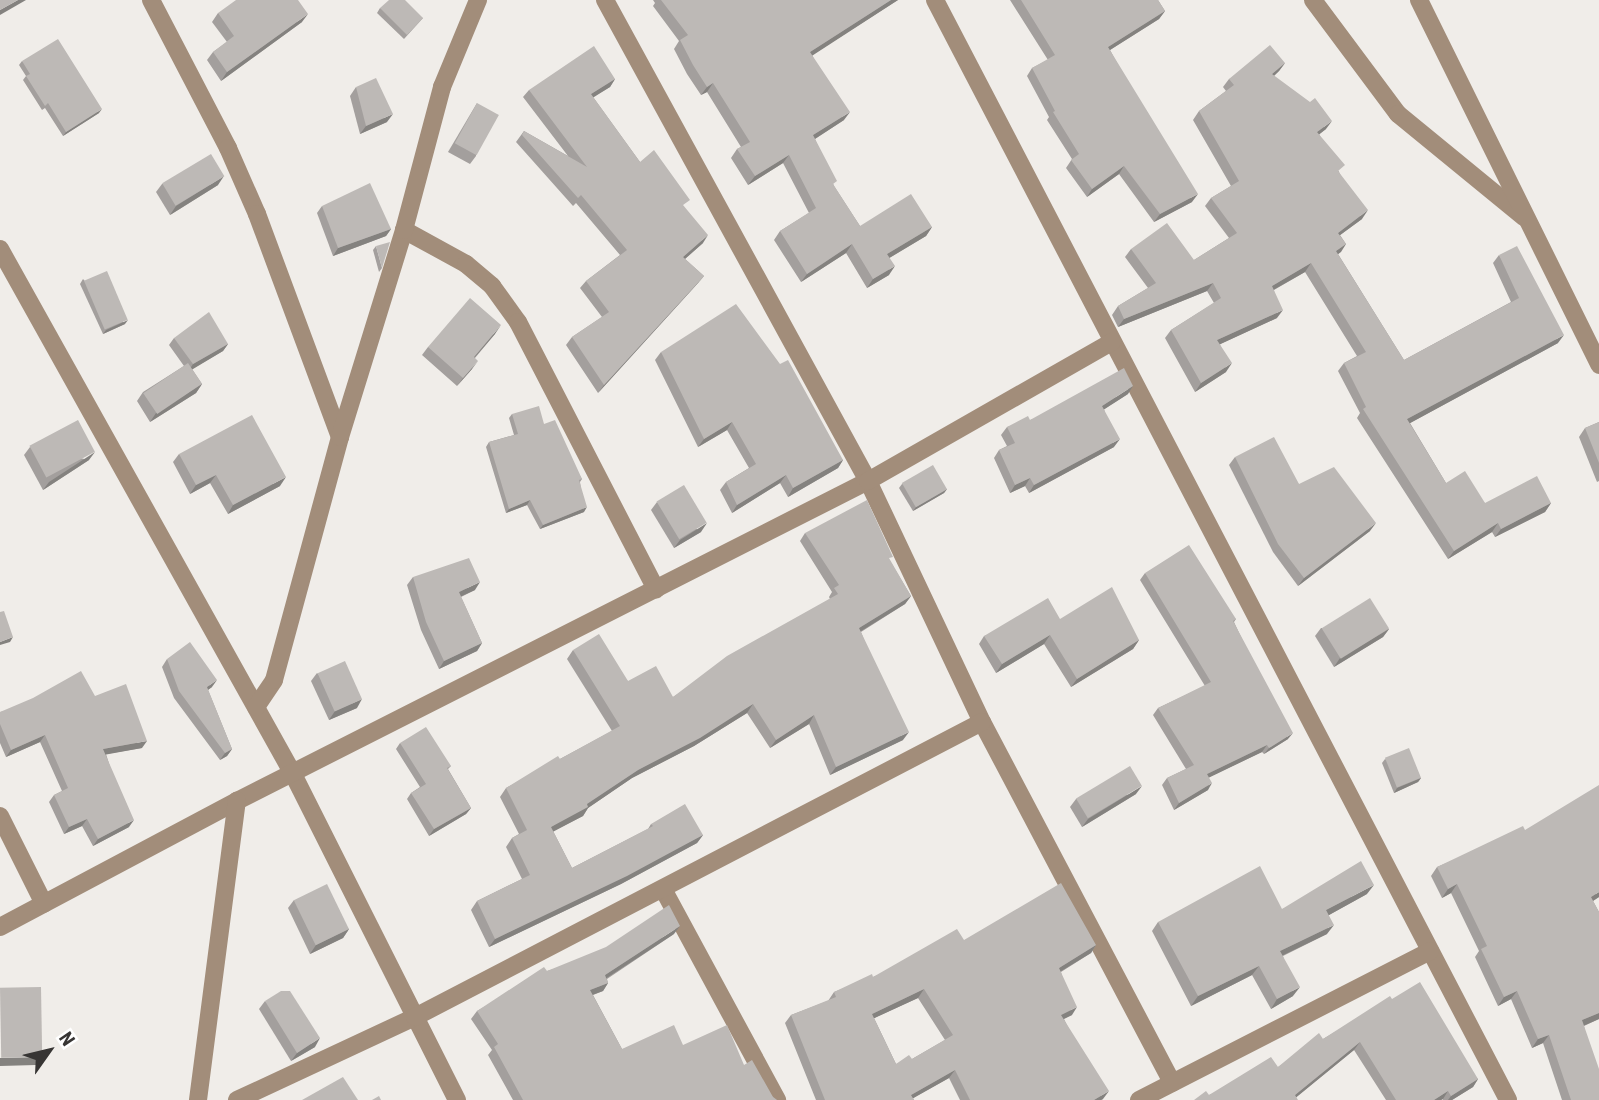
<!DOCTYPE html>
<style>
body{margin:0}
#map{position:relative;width:1599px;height:1100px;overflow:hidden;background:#f0ede9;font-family:"Roboto Condensed",sans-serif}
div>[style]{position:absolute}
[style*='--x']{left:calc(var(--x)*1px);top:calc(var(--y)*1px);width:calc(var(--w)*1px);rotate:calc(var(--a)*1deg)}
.minor>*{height:18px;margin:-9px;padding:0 9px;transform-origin:9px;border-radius:9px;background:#a28d7a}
.wall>*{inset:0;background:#a39f9d}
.shaded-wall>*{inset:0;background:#84827f}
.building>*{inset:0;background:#bdb9b6;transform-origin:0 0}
span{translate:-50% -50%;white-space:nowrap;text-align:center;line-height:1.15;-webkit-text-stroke:7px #fff;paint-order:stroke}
.north{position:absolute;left:14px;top:1016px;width:70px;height:70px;-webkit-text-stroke:5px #fff;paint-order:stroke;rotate:56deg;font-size:19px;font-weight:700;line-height:28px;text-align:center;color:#373534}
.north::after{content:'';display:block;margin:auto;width:24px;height:32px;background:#373534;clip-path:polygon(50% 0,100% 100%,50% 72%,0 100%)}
</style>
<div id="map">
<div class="minor">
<i style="--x:151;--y:0;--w:167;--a:62.5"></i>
<i style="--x:228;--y:148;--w:72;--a:66.3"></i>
<i style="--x:257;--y:214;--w:238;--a:69.6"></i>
<i style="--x:605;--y:0;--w:548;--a:61.33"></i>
<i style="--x:868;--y:481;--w:267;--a:64.7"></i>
<i style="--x:982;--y:722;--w:408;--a:62.2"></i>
<i style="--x:935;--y:0;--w:1240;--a:62.48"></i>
<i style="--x:1313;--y:0;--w:142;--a:53.3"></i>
<i style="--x:1398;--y:114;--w:163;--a:39.3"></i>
<i style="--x:1419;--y:0;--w:407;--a:63.7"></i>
<i style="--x:404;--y:230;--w:71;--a:28.7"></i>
<i style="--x:466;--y:264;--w:34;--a:40"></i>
<i style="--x:492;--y:286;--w:44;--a:54.2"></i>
<i style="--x:518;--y:322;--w:301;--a:62.7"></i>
<i style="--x:0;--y:249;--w:601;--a:60.83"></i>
<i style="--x:293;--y:774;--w:365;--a:63.3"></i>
<i style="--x:256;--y:707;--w:32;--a:-56"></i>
<i style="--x:274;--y:680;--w:252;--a:-74.8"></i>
<i style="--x:340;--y:437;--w:217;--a:-72.8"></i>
<i style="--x:404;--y:230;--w:148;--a:-75.1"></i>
<i style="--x:442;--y:87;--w:94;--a:-67.5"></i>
<i style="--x:0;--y:816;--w:98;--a:63.4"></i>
<i style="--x:663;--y:889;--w:240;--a:61.6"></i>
<i style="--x:0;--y:927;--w:268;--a:-28"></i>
<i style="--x:237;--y:801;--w:708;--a:-26.89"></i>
<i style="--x:868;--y:481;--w:281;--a:-29.7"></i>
<i style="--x:198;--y:1100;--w:302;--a:-82.6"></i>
<i style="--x:237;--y:1100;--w:196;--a:-25"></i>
<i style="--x:415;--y:1017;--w:639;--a:-27.49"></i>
<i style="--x:1139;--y:1100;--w:327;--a:-27.1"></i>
</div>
<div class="wall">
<i style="clip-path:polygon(653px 0,898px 0,812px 55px,844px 120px,815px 139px,834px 186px,860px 226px,932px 227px,926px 236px,889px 258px,889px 275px,867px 288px,846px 253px,801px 282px,774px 240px,780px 231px,809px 213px,783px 163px,748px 185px,731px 158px,737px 149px,741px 147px,707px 92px,701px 95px,687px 74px,674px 49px,679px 41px,653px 6px,655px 3px)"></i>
<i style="clip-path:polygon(1010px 0,1158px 0,1165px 11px,1159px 19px,1110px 50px,1192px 202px,1154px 222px,1119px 174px,1087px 197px,1066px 168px,1072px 159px,1047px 120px,1049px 117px,1027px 76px,1032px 68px,1048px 60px)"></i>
<i style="clip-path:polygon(380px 8px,423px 18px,404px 39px,377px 13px)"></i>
<i style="clip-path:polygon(218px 13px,302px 22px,221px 81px,207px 60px,213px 52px,227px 42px,212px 22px)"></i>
<i style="clip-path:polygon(22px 61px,99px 113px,63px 136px,45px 108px,42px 110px,23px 80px,26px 76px,19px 65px)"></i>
<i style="clip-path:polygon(1285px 63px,1279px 71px,1274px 76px,1326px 129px,1319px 134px,1339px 172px,1362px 219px,1340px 235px,1346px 244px,1338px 254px,1404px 360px,1511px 302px,1493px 263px,1499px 255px,1558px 343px,1410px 423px,1446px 483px,1485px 503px,1551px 503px,1545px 512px,1495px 537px,1492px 532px,1448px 559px,1357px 418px,1360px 413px,1338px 371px,1344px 363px,1357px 356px,1305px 272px,1274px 290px,1277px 318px,1220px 344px,1226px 372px,1195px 392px,1165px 338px,1171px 330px,1214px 303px,1207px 291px,1118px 327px,1112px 315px,1118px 306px,1148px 288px,1125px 257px,1131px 249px,1194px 260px,1229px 238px,1205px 206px,1211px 198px,1231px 186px,1193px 120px,1199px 111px,1226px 91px,1223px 87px,1229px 79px)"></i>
<i style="clip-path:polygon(615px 79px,610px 87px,593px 97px,640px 162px,684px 208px,703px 243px,685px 259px,704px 276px,698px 283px,598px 393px,566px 345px,572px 337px,602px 317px,580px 288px,586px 281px,620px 255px,576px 203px,573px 206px,516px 142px,524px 131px,568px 156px,523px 97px,529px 90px)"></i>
<i style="clip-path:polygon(356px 87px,387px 122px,360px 134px,350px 96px)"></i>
<i style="clip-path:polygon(477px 103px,476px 156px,470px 164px,448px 152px)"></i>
<i style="clip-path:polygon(162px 184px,218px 185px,170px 215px,156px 192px)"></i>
<i style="clip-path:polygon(322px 206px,391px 229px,386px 236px,333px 256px,317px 213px)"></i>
<i style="clip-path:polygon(376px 246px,382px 268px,379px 272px,373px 250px)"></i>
<i style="clip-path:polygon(83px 279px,125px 324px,103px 334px,80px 284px)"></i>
<i style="clip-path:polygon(495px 334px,475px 358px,472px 369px,457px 386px,422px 355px,428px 347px)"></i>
<i style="clip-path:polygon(174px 338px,228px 344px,223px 351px,192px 369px,202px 384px,196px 393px,150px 422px,137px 401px,143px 392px,184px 366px,169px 345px)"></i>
<i style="clip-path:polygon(661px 352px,843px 460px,838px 468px,788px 497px,780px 483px,732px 513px,720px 490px,726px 482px,749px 468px,727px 430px,698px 447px,655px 360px)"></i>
<i style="clip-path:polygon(1128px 394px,1104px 409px,1114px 447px,1029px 493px,1025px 486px,1010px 493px,994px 458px,999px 450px,1007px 446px,1001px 435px,1007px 427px,1030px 420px)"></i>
<i style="clip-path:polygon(512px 414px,544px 424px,582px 479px,580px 482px,584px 512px,540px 529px,527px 505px,506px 513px,486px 447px,489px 442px,514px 435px,509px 418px)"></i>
<i style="clip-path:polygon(1599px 422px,1599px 481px,1597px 482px,1579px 437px,1585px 428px)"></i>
<i style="clip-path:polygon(30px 447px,89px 460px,43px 490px,24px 455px)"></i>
<i style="clip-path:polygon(179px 454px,280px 486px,228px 514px,210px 483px,190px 494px,173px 462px)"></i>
<i style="clip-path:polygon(1235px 457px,1299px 484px,1370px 531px,1298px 586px,1273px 552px,1229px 465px)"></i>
<i style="clip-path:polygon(902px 484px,947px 489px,944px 493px,913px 511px,899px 488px)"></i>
<i style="clip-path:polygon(657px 502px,701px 532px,674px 548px,651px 510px)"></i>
<i style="clip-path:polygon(805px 533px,890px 561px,911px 596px,905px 604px,861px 632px,903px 740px,830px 775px,809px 724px,770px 748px,747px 713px,694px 746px,632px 778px,588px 808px,583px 816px,553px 831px,572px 868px,648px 829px,651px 824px,703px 835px,697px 843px,621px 884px,489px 947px,471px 910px,477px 901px,522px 879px,506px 847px,512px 838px,519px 834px,500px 797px,506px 788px,612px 731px,567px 659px,573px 650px,628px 681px,673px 697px,830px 599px,829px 597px,832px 592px,800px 541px)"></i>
<i style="clip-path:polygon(1145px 573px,1236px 619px,1234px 622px,1288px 739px,1264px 754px,1262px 752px,1209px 777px,1208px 790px,1174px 810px,1162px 785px,1167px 778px,1186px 769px,1153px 715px,1158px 708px,1205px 686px,1140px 580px)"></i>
<i style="clip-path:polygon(413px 577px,475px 590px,461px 597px,482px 643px,477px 651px,439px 669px,421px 630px,407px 585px)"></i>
<i style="clip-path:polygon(1060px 619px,1139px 640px,1133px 649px,1071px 687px,1044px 644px,996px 673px,979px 644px,984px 636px)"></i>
<i style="clip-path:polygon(1321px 628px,1389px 629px,1383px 637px,1334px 667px,1315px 636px)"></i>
<i style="clip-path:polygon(167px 659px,212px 687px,208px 690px,232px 749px,227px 756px,220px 760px,174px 698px,162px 667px)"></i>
<i style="clip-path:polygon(317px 673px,357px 708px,329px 720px,311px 681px)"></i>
<i style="clip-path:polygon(95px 696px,142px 748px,106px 754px,129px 827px,93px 846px,82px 826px,64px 834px,49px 802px,54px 795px,62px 791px,40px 742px,6px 757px,0 743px,0 712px)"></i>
<i style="clip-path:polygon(400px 743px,451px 766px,448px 769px,471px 808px,466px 814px,429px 836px,407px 799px,411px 793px,420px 787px,396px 749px)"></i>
<i style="clip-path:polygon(1385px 759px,1421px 778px,1418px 782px,1394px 793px,1382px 763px)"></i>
<i style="clip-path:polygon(1136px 794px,1082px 827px,1070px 807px,1076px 799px)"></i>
<i style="clip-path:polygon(1525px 830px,1599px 897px,1593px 901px,1599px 912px,1599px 1019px,1584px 1026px,1599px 1100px,1562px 1100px,1543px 1043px,1532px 1048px,1511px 999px,1498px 1006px,1475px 957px,1479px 951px,1451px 893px,1442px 898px,1431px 876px,1437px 867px)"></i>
<i style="clip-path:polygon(1367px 894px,1329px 915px,1327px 934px,1283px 956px,1293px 996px,1271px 1009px,1252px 975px,1191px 1006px,1152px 931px,1158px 922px,1282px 909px)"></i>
<i style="clip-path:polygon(294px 900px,349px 929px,343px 938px,310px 954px,288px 908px)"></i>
<i style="clip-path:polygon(674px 934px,607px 979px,608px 983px,603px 991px,593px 995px,622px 1049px,683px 1045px,744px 1065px,773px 1097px,777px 1100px,513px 1100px,488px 1055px,492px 1050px,471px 1019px,477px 1011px,547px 971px)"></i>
<i style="clip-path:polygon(evenodd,964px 940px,1096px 945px,1091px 953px,1061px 972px,1072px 1015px,1064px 1019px,1103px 1099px,1101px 1100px,960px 1100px,949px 1078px,913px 1098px,914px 1100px,816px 1100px,785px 1023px,791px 1015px,828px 1001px,834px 992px,873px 977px,964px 940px,918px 998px,945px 1040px,912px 1059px,896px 1064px,874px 1018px,918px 998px)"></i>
<i style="clip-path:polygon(1392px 999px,1478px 1079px,1473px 1087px,1452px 1100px,1443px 1100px,1443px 1099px,1441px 1100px,1386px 1100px,1354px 1050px,1296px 1097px,1209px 1095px,1278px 1067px,1323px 1039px)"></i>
<i style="clip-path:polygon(265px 1001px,315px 1047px,291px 1061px,259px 1009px)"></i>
</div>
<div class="shaded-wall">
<i style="clip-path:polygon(18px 0,26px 0,0 15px,0 10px)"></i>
<i style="clip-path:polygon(891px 0,898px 0,804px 61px,810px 52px)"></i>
<i style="clip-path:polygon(1165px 11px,1159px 19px,1102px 55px,1108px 47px)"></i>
<i style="clip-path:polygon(308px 14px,302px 22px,221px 81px,227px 72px)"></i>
<i style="clip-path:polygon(1285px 63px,1279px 71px,1266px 83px,1272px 74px)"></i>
<i style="clip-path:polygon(615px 79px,610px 87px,586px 102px,591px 94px)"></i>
<i style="clip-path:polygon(713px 83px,707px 92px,701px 95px,707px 87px)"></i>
<i style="clip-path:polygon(102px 109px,99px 113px,63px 136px,66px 132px)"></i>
<i style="clip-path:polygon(850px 112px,844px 120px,807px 144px,813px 135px)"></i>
<i style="clip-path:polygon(393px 114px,387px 122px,360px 134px,366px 126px)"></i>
<i style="clip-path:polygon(1332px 121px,1326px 129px,1311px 141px,1317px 132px)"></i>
<i style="clip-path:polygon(789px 155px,783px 163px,748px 185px,755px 176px)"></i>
<i style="clip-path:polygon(1124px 166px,1119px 174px,1087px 197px,1092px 189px)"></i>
<i style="clip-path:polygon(224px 176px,218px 185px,170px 215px,176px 206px)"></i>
<i style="clip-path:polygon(1198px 194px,1192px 202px,1154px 222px,1160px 214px)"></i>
<i style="clip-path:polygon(1368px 210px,1362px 219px,1332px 241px,1338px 233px)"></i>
<i style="clip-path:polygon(932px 227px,926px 236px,881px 263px,887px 254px)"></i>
<i style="clip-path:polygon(391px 229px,386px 236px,333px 256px,338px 248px)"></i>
<i style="clip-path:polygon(708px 235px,703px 243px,678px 265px,683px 257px)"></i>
<i style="clip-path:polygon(852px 244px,846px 253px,801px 282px,807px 274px)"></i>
<i style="clip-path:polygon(1346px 244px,1341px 252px,1330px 260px,1336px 251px)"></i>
<i style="clip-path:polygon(1311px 263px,1305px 272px,1266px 294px,1272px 286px)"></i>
<i style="clip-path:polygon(895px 266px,889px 275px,867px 288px,873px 279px)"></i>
<i style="clip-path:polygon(704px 276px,698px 283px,598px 393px,604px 385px)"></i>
<i style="clip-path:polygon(1213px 283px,1207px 291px,1118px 327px,1124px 319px)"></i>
<i style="clip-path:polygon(1283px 310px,1277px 318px,1212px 348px,1217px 340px)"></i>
<i style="clip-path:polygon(128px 320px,125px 324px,103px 334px,106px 330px)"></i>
<i style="clip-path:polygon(501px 325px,495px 334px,468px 365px,474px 357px)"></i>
<i style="clip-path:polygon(1564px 335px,1558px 343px,1401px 428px,1407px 419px)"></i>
<i style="clip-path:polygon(228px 344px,223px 351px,188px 372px,193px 364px)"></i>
<i style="clip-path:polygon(478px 361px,472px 369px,457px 386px,463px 378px)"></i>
<i style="clip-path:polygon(1232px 363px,1226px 372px,1195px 392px,1201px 383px)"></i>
<i style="clip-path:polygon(202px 384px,196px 393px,150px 422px,156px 413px)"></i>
<i style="clip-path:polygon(1133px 386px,1128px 394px,1097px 414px,1102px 406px)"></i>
<i style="clip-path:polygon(732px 422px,727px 430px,698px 447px,704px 439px)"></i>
<i style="clip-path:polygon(1120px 439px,1114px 447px,1029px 493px,1034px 485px)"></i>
<i style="clip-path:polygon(95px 452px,89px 460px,43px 490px,49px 482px)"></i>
<i style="clip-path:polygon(843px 460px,838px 468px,788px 497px,793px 488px)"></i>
<i style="clip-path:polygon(216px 475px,210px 483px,190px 494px,196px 485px)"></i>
<i style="clip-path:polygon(786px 475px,780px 483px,732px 513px,737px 505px)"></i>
<i style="clip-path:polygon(286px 477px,280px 486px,228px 514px,233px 505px)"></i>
<i style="clip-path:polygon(1030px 478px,1025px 486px,1010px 493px,1015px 485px)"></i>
<i style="clip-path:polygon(947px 489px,944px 493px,913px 511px,916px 507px)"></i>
<i style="clip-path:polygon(530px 500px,527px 505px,506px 513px,509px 509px)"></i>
<i style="clip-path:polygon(1551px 503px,1545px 512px,1495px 537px,1501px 529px)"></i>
<i style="clip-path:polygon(587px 507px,584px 512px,540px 529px,543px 525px)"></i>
<i style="clip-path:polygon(707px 523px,701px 532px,674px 548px,680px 540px)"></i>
<i style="clip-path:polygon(1376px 523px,1370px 531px,1298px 586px,1304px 578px)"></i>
<i style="clip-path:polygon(1498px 523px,1492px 532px,1448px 559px,1454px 551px)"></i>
<i style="clip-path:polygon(480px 582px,475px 590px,453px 600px,459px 592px)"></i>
<i style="clip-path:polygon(911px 596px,905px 604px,853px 636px,859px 628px)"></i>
<i style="clip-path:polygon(1389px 629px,1383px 637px,1334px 667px,1340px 658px)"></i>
<i style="clip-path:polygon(1050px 635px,1044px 644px,996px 673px,1002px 664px)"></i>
<i style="clip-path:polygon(13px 637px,10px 642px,0 645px,0 642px)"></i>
<i style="clip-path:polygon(1139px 640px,1133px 649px,1071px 687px,1077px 679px)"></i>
<i style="clip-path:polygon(482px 643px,477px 651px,439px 669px,444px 661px)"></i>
<i style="clip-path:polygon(217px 680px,212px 687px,202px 694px,207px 687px)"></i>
<i style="clip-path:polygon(362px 699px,357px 708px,329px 720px,335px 711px)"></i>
<i style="clip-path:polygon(753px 704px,747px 713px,694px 746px,632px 778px,588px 808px,583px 816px,545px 836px,551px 827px,638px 770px)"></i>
<i style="clip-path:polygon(814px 715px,809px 724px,770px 748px,776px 740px)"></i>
<i style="clip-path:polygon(909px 732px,903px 740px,830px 775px,836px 767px)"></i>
<i style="clip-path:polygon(1293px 733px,1288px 739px,1264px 754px,1269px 748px)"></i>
<i style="clip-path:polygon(45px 735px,40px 742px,6px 757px,11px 750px)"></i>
<i style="clip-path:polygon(147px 741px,142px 748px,98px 756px,103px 749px)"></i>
<i style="clip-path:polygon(1267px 745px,1262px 752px,1202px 781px,1207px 774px)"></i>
<i style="clip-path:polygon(232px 749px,227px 756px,220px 760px,225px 753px)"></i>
<i style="clip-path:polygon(1421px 778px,1418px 782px,1394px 793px,1397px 788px)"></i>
<i style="clip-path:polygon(1212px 783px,1208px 790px,1174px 810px,1179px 803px)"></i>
<i style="clip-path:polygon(1142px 786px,1136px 794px,1082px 827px,1088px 819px)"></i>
<i style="clip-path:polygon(471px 808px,466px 814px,429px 836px,434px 829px)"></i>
<i style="clip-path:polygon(87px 819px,82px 826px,64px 834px,69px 827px)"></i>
<i style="clip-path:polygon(134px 820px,129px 827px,93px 846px,98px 839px)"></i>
<i style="clip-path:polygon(703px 835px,697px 843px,621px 884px,489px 947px,495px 939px)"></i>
<i style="clip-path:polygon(1457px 884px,1451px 893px,1442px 898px,1448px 889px)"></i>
<i style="clip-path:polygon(1374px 885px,1367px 894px,1320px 920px,1326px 910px)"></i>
<i style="clip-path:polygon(1599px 892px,1599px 897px,1585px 906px,1591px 897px)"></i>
<i style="clip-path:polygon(1334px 925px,1327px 934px,1273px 960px,1280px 951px)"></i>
<i style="clip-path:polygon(680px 926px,674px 934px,599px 983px,605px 975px)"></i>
<i style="clip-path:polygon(349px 929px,343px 938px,310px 954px,316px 945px)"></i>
<i style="clip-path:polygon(1096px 945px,1091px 953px,1053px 976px,1059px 968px)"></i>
<i style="clip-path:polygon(1259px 966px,1252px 975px,1191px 1006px,1198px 996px)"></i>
<i style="clip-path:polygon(608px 983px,603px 991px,584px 998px,590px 990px)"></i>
<i style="clip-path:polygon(1300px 987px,1293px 996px,1271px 1009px,1277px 999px)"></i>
<i style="clip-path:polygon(924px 989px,918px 998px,866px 1022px,872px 1014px)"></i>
<i style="clip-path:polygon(1517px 991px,1511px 999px,1498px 1006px,1504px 997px)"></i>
<i style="clip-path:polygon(1077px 1007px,1072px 1015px,1055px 1023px,1061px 1015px)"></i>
<i style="clip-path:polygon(1599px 1013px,1599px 1019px,1576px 1029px,1582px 1020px)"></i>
<i style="clip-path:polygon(1549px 1035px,1543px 1043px,1532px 1048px,1538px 1039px)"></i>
<i style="clip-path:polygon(320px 1038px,315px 1047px,291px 1061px,297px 1053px)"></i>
<i style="clip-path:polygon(1360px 1042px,1354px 1050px,1293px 1100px,1295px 1095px)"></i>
<i style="clip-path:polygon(42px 1057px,36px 1065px,0 1066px,0 1058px)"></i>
<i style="clip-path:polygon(955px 1070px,949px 1078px,910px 1100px,911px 1095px)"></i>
<i style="clip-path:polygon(1478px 1079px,1473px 1087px,1452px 1100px,1448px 1100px,1451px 1096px)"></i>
<i style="clip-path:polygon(1109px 1091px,1103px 1099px,1101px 1100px,1094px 1100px)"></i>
<i style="clip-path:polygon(1448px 1091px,1443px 1099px,1441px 1100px,1434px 1100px)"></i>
</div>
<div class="building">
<i style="clip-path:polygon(0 0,18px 0,0 10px)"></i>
<i style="clip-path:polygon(236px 0,298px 0,308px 14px,227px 72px,213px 52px,234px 36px,218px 13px)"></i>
<i style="clip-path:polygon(389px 0,405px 0,423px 18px,407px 35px,380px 8px)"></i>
<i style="clip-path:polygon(661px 0,891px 0,810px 52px,850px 112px,813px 135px,837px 181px,833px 184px,860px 226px,911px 194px,932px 227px,887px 254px,895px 266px,873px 279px,852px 244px,807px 274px,780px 231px,816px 208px,789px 155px,755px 176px,737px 149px,750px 142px,713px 83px,707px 87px,693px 65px,680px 40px,688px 35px)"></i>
<i style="clip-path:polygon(1021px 0,1158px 0,1165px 11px,1108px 47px,1198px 194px,1160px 214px,1124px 166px,1092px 189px,1071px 160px,1079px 154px,1053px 112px,1055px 111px,1032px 68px,1055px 55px)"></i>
<i style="clip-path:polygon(58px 39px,102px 109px,66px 132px,48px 103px,45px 106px,26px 76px,30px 74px,22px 61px)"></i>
<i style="clip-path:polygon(1270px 45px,1285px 63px,1272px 74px,1310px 102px,1315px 98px,1332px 121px,1317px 132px,1345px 165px,1338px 171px,1368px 210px,1338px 233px,1346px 244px,1336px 251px,1404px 360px,1519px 298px,1499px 255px,1517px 246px,1564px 335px,1407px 419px,1446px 483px,1465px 471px,1485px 503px,1537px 476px,1551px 503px,1501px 529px,1498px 523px,1454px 551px,1363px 409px,1366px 407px,1344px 363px,1366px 352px,1311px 263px,1272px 286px,1283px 310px,1217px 340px,1232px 363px,1201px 383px,1171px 330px,1221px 298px,1213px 283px,1124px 319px,1118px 306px,1156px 283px,1131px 249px,1167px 223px,1194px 260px,1237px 233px,1211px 198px,1239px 181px,1199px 111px,1234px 85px,1229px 79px)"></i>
<i style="clip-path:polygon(594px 46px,615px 79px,591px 94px,640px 162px,654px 150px,690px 200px,683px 205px,708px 235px,683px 257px,704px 276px,604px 385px,572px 337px,609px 312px,586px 281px,627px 250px,581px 195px,578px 198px,522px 135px,524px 131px,587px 167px,529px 90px)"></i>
<i style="clip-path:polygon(376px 78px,393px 114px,366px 126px,356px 87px)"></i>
<i style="left:477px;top:103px;width:25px;height:46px;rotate:29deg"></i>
<i style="left:211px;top:154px;width:26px;height:57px;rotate:59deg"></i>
<i style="clip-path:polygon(370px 183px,391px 229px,338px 248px,322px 206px)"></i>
<i style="clip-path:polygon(390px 242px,382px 268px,376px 246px)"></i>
<i style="left:107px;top:271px;width:53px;height:25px;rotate:67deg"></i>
<i style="clip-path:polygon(470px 298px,501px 325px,474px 357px,478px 361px,463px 378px,428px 347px)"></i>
<i style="clip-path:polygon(736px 304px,780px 364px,788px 360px,843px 460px,793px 488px,786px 475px,737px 505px,726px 482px,756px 464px,732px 422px,704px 439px,661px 352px)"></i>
<i style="clip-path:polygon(209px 312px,228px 344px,193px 364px,174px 338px)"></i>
<i style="left:188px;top:363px;width:25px;height:54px;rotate:56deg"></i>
<i style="clip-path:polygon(1124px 368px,1133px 386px,1102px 406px,1120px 439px,1034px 485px,1030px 478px,1015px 485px,999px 450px,1015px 443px,1007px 427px,1028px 416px,1030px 420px)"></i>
<i style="clip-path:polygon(539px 406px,544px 424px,555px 420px,582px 479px,579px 480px,587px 507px,543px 525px,530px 500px,509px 509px,489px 442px,518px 434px,512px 414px)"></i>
<i style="clip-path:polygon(252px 415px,286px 477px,233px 505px,216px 475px,196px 485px,179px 454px)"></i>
<i style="left:78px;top:420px;width:36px;height:55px;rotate:62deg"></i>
<i style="clip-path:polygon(1599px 422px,1599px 463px,1585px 428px)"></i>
<i style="clip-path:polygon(1274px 437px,1299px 484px,1334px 467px,1376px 523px,1304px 578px,1278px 544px,1235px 457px)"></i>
<i style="left:933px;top:465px;width:28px;height:36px;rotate:60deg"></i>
<i style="left:684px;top:485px;width:44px;height:32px;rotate:59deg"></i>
<i style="clip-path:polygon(867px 500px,893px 557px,889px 558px,911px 596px,859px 628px,909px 732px,836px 767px,814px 715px,776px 740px,753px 704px,700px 738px,638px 770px,587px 804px,588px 807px,551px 827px,572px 868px,653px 826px,651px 824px,685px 804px,703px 835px,627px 876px,495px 939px,477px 901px,530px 875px,512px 838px,527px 830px,506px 788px,558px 756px,560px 759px,620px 726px,573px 650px,599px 634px,628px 681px,656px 666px,673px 697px,727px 656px,838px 594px,834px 588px,839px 585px,805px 533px)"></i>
<i style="clip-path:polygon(1189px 545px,1236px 619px,1233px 621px,1293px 733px,1269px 748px,1267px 745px,1207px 774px,1212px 783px,1179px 803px,1167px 778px,1194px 765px,1158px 708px,1211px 682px,1145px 573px)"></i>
<i style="clip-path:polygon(469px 558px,480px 582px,459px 592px,482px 643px,444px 661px,426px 622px,413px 577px)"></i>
<i style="clip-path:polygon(1112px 587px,1139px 640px,1077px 679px,1050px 635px,1002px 664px,984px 636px,1048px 598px,1060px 619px)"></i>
<i style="left:1370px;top:598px;width:36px;height:57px;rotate:58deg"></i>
<i style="clip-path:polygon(4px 611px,13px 637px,0 642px,0 612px)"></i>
<i style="clip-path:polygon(190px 642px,217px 680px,207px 687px,232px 749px,225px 753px,179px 691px,167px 659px)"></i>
<i style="left:345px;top:661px;width:42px;height:30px;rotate:66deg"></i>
<i style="clip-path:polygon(81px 671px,95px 696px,126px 684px,147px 741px,103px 749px,134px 820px,98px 839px,87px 819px,69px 827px,54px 795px,68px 788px,45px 735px,11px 750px,0 724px,0 712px,33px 698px)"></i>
<i style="clip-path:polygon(426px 727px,451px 766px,447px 768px,471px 808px,434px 829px,411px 793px,426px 784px,400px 743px)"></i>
<i style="left:1409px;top:748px;width:32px;height:26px;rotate:68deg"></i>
<i style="left:1130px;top:766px;width:23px;height:63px;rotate:59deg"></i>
<i style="clip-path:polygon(1599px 785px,1599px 892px,1591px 897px,1599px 912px,1599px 1013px,1582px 1020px,1599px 1069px,1599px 1100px,1571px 1100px,1549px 1035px,1538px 1039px,1517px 991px,1504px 997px,1481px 949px,1487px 946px,1457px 884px,1448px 889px,1437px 867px,1523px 826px,1525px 830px)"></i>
<i style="clip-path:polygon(1361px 861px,1374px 885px,1326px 910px,1334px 925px,1280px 951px,1300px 987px,1277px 999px,1259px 966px,1198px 996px,1158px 922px,1260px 866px,1282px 909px)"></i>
<i style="clip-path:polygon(evenodd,1061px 883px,1096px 945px,1059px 968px,1077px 1007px,1061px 1015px,1109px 1091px,1094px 1100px,970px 1100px,955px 1070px,911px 1095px,914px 1100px,825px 1100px,791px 1015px,836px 997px,834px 992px,872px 974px,873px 977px,957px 929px,964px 940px,1061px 883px,924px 989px,953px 1035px,912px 1059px,909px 1055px,896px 1064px,872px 1014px,924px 989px)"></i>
<i style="left:327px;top:884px;width:50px;height:37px;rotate:64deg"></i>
<i style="clip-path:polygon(669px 905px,680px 926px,605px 975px,608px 983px,590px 990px,622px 1049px,674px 1025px,683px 1045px,727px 1025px,744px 1065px,752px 1060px,773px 1097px,777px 1100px,523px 1100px,494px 1047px,498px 1044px,477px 1011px,544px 967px,547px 971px,606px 947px)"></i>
<i style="clip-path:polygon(1420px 982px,1478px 1079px,1451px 1096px,1448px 1091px,1434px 1100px,1396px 1100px,1360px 1042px,1295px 1095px,1298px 1100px,1194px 1100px,1206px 1091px,1209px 1095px,1271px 1057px,1278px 1067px,1319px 1033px,1323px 1039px,1390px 996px,1392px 999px)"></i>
<i style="left:41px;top:987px;width:70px;height:41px;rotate:89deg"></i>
<i style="clip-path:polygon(281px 991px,290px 991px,320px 1038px,297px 1053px,265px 1001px)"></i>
<i style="clip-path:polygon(343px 1077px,358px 1100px,302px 1100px)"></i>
<i style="clip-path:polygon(379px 1096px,381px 1100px,372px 1100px)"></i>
</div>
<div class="north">N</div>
</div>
